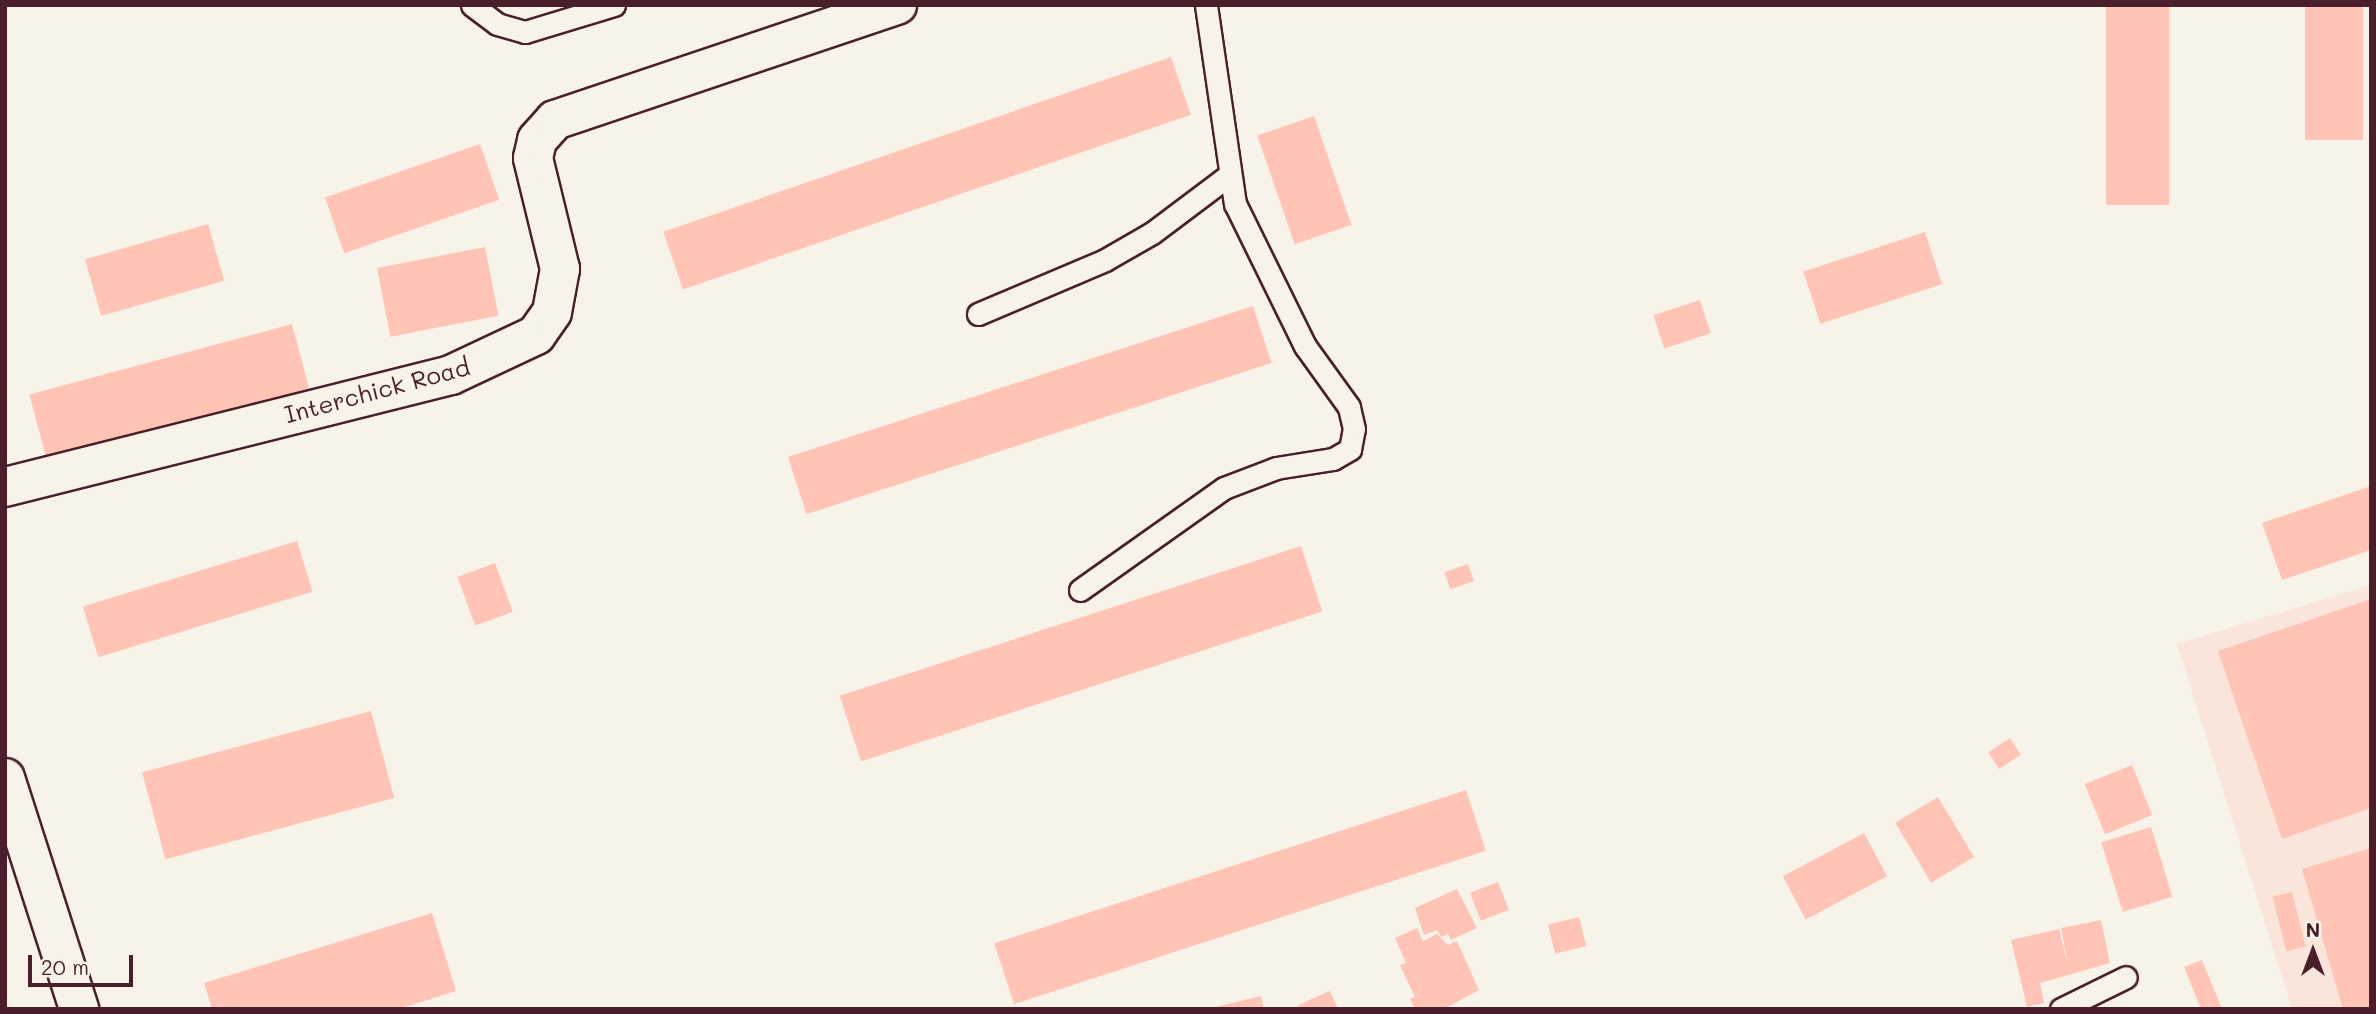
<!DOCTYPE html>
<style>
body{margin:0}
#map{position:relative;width:2376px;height:1014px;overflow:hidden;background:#f7f3e8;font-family:Mali,sans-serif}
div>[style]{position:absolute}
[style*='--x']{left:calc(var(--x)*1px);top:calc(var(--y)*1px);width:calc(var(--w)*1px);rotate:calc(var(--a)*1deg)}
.built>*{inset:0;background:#f9e5d9}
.building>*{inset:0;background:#ffc4b6;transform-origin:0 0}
.roads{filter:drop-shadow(2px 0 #4a1f2b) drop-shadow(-2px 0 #4a1f2b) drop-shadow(0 2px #4a1f2b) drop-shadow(0 -2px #4a1f2b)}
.service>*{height:21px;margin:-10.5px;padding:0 10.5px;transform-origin:10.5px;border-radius:10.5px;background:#f7f3e8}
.minor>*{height:38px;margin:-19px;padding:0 19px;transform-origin:19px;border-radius:19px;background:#f7f3e8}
span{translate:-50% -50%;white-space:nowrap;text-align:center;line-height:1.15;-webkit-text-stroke:5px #f7f3e8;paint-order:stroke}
.street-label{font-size:24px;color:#4a1f2b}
.frame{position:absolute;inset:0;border:7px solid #4a1f2b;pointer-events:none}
.north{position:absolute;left:2278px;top:916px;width:70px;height:70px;-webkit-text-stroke:5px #f7f3e8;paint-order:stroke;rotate:0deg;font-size:19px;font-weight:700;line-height:28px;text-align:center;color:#4a1f2b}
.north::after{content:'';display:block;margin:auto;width:24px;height:32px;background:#4a1f2b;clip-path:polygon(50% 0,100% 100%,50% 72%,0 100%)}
.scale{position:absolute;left:28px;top:955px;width:105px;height:32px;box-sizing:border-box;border:4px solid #4a1f2b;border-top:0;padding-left:9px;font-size:21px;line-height:24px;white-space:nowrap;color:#4a1f2b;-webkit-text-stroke:5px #f7f3e8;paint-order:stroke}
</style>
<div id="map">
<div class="built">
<i style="clip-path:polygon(2371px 585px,2371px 1009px,2292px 1009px,2177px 644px)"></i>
</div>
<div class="building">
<i style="left:2106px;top:5px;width:63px;height:200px"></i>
<i style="left:2305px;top:5px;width:58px;height:135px"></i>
<i style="left:1171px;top:57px;width:61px;height:537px;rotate:71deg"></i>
<i style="left:1314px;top:116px;width:115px;height:60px;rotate:71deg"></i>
<i style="left:480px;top:144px;width:59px;height:164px;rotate:71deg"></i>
<i style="left:208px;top:224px;width:59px;height:128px;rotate:74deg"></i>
<i style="left:1925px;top:232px;width:55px;height:128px;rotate:72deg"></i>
<i style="left:485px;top:247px;width:70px;height:110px;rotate:79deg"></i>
<i style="left:1700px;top:300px;width:35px;height:49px;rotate:72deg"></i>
<i style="left:1253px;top:306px;width:60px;height:489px;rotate:72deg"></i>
<i style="left:292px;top:324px;width:69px;height:272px;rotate:75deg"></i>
<i style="clip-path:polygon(2371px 486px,2371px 550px,2282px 580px,2262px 523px)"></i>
<i style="left:297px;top:541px;width:53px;height:224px;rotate:73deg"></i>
<i style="left:1301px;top:546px;width:69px;height:485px;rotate:72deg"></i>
<i style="left:495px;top:563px;width:52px;height:40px;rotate:70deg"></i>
<i style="left:1468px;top:564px;width:18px;height:25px;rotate:71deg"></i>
<i style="clip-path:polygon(2371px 599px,2371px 808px,2282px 839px,2218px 651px)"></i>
<i style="left:371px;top:711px;width:90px;height:237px;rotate:75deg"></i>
<i style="left:2010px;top:738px;width:20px;height:26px;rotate:57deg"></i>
<i style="left:2132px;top:765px;width:54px;height:51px;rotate:68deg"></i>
<i style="left:1466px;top:790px;width:64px;height:496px;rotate:72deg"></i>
<i style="left:1938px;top:797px;width:70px;height:50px;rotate:59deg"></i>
<i style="left:2151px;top:827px;width:73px;height:52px;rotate:73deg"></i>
<i style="left:1864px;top:833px;width:49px;height:92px;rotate:62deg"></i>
<i style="clip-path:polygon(2371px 848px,2371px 1009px,2343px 1009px,2302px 869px)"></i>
<i style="left:1498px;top:882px;width:30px;height:30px;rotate:69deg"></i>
<i style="clip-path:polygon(1457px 889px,1477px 928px,1451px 940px,1448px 934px,1441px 937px,1437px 930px,1424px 935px,1415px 908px)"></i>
<i style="left:2292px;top:892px;width:56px;height:20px;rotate:76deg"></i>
<i style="clip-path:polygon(432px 913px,456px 991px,399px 1009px,212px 1009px,204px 983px)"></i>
<i style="left:1579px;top:917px;width:30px;height:32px;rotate:76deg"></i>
<i style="clip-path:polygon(2101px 920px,2110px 963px,2040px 983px,2044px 1003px,2027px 1007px,2011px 940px,2059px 929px,2068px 965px,2061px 928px)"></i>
<i style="clip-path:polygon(1417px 928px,1423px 941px,1437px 934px,1448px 945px,1457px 941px,1479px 990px,1444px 1009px,1415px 1009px,1410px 999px,1415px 997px,1400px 965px,1406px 963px,1395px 938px)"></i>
<i style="clip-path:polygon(2202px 960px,2222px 1009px,2201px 1009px,2184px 967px)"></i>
<i style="clip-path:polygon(1330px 991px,1338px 1009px,1300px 1009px,1298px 1005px)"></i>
<i style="clip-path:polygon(1261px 996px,1264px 1009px,1211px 1009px,1211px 1008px)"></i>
</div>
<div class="roads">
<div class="service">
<i style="--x:472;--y:5;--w:31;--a:37"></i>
<i style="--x:497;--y:24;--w:29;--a:16"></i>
<i style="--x:525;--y:32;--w:93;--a:-16.9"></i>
<i style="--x:978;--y:314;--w:138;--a:-23"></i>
<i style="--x:1105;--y:260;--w:54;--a:-29.9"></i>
<i style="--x:1152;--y:233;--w:95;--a:-36.9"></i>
<i style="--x:1080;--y:590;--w:176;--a:-35.3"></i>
<i style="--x:1224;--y:488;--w:56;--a:-21"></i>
<i style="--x:1276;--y:468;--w:58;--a:-9"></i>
<i style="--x:1333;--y:459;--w:20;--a:-30"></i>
<i style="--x:1350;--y:449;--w:20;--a:-79"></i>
<i style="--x:1354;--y:429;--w:23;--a:-103"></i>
<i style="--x:1349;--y:407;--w:75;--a:-125.8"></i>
<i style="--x:1305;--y:346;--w:158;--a:-116.2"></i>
<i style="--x:1235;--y:204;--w:201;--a:-98.3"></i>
<i style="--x:2061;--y:1009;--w:72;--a:-26.2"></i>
</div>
<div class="minor">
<i style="--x:5;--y:487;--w:460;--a:-14.1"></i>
<i style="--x:451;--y:375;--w:94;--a:-25.2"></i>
<i style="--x:536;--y:335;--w:28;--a:-55"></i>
<i style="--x:552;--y:312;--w:44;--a:-79.5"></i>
<i style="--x:560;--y:269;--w:114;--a:-103.7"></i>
<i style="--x:533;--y:158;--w:18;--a:-77"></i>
<i style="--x:537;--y:140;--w:27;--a:-48"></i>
<i style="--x:555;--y:120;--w:361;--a:-18.6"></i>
<i style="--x:5;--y:778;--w:243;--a:72.2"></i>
</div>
</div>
<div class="street-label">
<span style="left:377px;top:390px;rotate:-15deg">Interchick Road</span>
</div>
<div class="frame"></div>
<div class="north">N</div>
<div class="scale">20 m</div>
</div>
